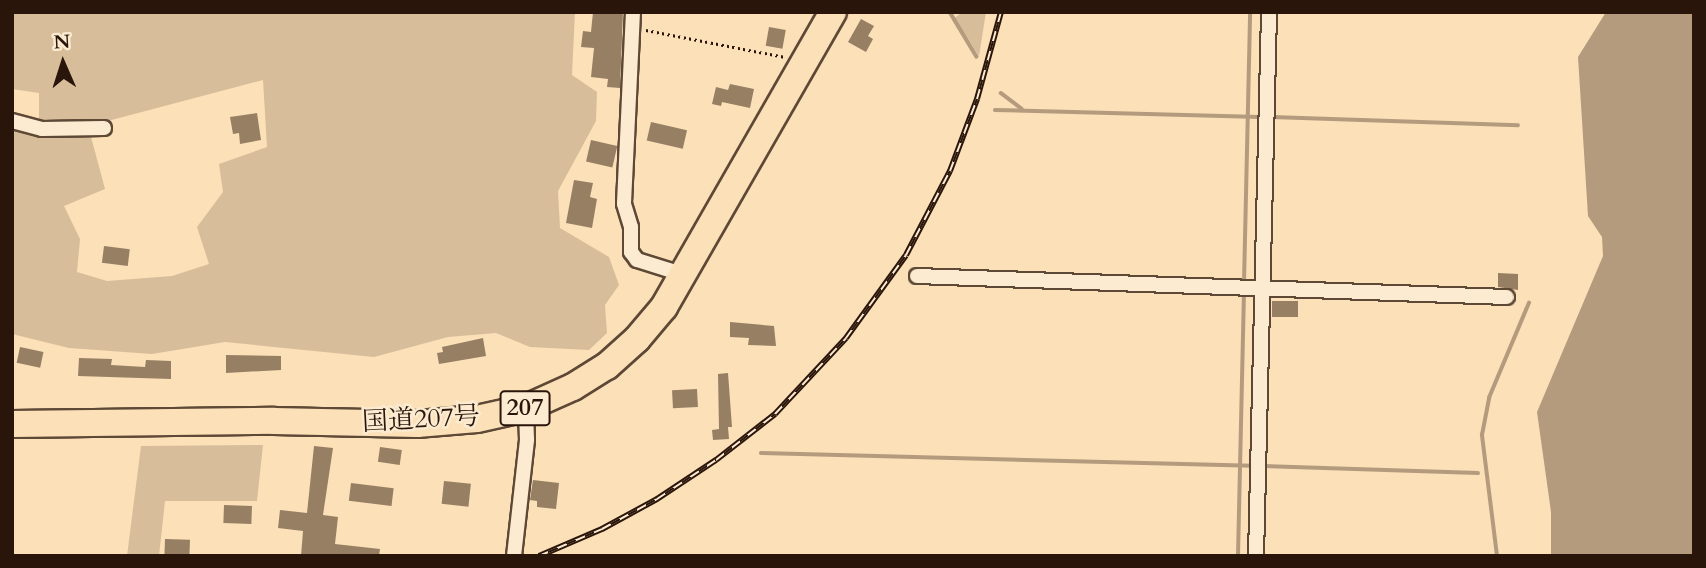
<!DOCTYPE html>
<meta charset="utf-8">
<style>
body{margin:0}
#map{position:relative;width:1706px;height:568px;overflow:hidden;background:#fbe0b8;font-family:Cardo,"Noto Serif JP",serif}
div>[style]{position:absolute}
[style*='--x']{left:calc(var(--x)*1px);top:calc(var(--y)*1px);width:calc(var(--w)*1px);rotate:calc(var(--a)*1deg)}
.green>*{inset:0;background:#d7bd9a}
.water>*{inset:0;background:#b49b7d}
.stream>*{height:3.5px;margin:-1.75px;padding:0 1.75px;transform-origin:1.75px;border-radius:1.75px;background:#b49b7d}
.building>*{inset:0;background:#977f64;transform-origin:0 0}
.path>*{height:2.5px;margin-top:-1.25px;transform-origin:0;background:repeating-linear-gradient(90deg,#2a150a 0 2px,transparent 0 5.5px)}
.roads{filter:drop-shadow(2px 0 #5e4836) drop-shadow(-2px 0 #5e4836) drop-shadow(0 2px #5e4836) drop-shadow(0 -2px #5e4836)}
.street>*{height:14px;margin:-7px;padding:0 7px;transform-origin:7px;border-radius:7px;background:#fcebd1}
.highway>*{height:26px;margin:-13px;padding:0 13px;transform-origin:13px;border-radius:13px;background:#fbe0b8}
.rail>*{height:6px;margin-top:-3px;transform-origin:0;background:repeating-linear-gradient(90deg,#fcebd1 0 10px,#2a150a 0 20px);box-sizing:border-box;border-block:2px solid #2a150a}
span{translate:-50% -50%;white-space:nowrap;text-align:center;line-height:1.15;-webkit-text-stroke:5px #fcebd1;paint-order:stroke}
.shield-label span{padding:2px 5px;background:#fcebd1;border:2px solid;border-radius:5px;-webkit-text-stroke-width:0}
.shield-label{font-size:24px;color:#2a150a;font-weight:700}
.street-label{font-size:26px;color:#2a150a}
.frame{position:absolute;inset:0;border:14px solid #2a150a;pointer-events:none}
.north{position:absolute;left:28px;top:28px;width:70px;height:70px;-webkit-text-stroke:5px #fcebd1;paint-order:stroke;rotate:357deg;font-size:19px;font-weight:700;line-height:28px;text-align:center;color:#2a150a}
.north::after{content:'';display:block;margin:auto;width:24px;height:32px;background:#2a150a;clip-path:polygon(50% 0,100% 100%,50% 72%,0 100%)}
</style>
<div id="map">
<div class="green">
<i style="clip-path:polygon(evenodd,12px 12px,575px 12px,572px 75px,597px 92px,596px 121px,558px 191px,560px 228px,609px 257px,619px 285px,605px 305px,607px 333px,589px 350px,530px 347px,496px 333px,448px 337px,374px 357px,225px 342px,152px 354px,69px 348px,12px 334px,12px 119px,39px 123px,39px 93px,12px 89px,12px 12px,263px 80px,267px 147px,219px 164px,223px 192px,197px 227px,209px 264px,172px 276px,107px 281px,77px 272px,80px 239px,64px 206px,105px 189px,87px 122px,104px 122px,263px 80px)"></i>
<i style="clip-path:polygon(962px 12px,986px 12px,979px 56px,955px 18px)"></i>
<i style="clip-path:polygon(263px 445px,257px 501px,165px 501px,159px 556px,127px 556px,141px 446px)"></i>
</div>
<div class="water">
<i style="clip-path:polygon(1606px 12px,1694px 12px,1694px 556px,1551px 556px,1551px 512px,1537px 412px,1603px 256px,1602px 237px,1588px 216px,1578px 57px)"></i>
</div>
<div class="stream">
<i style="--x:950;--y:12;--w:52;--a:59"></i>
<i style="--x:1001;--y:93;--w:26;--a:37"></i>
<i style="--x:995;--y:110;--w:265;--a:1.5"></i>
<i style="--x:1272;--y:117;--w:246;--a:1.9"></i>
<i style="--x:1244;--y:283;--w:271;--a:-88.7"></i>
<i style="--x:761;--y:453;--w:491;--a:1.5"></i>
<i style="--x:1264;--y:466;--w:214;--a:1.9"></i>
<i style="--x:1238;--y:556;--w:265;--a:-88.7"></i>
<i style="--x:1497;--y:556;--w:122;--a:-97.1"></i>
<i style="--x:1482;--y:435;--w:38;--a:-79"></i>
<i style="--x:1489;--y:398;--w:103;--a:-67.2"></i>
</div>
<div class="building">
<i style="clip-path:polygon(593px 12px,623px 12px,620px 88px,607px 87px,608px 79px,591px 77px,594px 48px,581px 47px,583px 31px,591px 32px)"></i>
<i style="clip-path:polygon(861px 19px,874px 26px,868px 36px,873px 39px,866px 52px,848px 42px)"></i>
<i style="left:769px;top:27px;width:17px;height:19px;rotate:10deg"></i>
<i style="clip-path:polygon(730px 84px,754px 89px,750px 108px,722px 102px,721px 106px,712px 104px,716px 87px,728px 90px)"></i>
<i style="clip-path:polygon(257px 113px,261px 140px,240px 144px,239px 133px,233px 134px,230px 117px)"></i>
<i style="left:651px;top:122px;width:37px;height:19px;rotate:13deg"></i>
<i style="left:591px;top:140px;width:27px;height:22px;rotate:13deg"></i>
<i style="clip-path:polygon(574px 180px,593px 183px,590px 197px,597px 199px,592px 228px,566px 223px)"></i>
<i style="left:104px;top:246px;width:26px;height:17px;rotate:7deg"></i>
<i style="clip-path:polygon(1498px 273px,1518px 274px,1518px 290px,1498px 287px)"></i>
<i style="left:1298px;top:301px;width:16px;height:26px;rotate:90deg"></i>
<i style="clip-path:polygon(730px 322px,774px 326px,776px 346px,748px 345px,749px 338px,730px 337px)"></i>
<i style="clip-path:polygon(483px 338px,486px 356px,439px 364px,437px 353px,443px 352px,442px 347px)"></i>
<i style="left:20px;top:347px;width:24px;height:16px;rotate:12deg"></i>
<i style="clip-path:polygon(226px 355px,281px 356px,281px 370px,226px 373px)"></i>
<i style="clip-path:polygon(79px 358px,112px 359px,111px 365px,145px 367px,146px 360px,171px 361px,171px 379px,78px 376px)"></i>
<i style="clip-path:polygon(728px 373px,732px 427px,728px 427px,729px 439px,713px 440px,712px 430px,719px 429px,718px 374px)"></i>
<i style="left:697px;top:389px;width:18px;height:25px;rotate:87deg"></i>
<i style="clip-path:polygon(314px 446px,333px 448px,323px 515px,338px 517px,335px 544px,380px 549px,379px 556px,301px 556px,303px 531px,278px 528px,280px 510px,307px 513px)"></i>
<i style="left:380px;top:447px;width:22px;height:15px;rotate:8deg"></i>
<i style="clip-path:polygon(533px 480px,559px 483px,556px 509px,537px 507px,537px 501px,530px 500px)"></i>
<i style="left:444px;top:481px;width:27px;height:23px;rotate:6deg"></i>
<i style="left:351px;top:483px;width:43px;height:18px;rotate:7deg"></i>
<i style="left:224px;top:505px;width:28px;height:18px;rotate:2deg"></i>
<i style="left:165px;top:539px;width:25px;height:17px;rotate:2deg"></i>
</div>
<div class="path">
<i style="--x:646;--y:30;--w:142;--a:11"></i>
</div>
<div class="roads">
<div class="street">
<i style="--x:633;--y:12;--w:192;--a:92.7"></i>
<i style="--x:624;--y:204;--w:24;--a:73"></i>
<i style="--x:631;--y:227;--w:25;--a:90"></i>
<i style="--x:631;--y:252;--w:10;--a:53"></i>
<i style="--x:637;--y:260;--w:50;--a:17.4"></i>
<i style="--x:12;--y:121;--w:31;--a:15"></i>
<i style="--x:42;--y:129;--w:62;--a:-0.9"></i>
<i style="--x:917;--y:276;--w:590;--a:2.04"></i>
<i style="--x:514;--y:556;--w:117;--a:-83.6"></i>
<i style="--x:527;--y:440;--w:32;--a:-92"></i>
<i style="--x:1256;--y:556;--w:544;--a:-88.63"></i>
</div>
<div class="highway">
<i style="--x:12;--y:424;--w:262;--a:-0.7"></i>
<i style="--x:274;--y:421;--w:143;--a:1.2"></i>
<i style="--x:417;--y:424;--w:60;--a:-4.8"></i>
<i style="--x:477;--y:419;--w:50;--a:-12.7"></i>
<i style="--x:526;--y:408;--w:51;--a:-24.1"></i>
<i style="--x:573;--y:387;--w:40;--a:-32"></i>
<i style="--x:607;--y:366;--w:40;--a:-42"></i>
<i style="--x:637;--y:339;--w:42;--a:-49.8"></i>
<i style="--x:664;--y:307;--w:340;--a:-60.2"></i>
</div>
</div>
<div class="rail">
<i style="--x:539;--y:556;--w:69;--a:-23.2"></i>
<i style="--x:602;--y:529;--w:63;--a:-28.6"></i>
<i style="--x:657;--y:499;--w:71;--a:-33.5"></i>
<i style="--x:716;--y:460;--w:75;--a:-37.9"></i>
<i style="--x:775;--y:414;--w:104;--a:-46.9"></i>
<i style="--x:846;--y:338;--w:102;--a:-54.1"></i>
<i style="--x:906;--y:255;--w:95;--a:-62.4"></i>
<i style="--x:950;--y:171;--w:77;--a:-69.4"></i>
<i style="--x:977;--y:99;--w:90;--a:-74.6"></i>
</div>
<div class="shield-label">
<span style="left:525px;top:408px">207</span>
</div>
<div class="street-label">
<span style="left:421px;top:419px;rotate:-3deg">国道207号</span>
</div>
<div class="frame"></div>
<div class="north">N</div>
</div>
